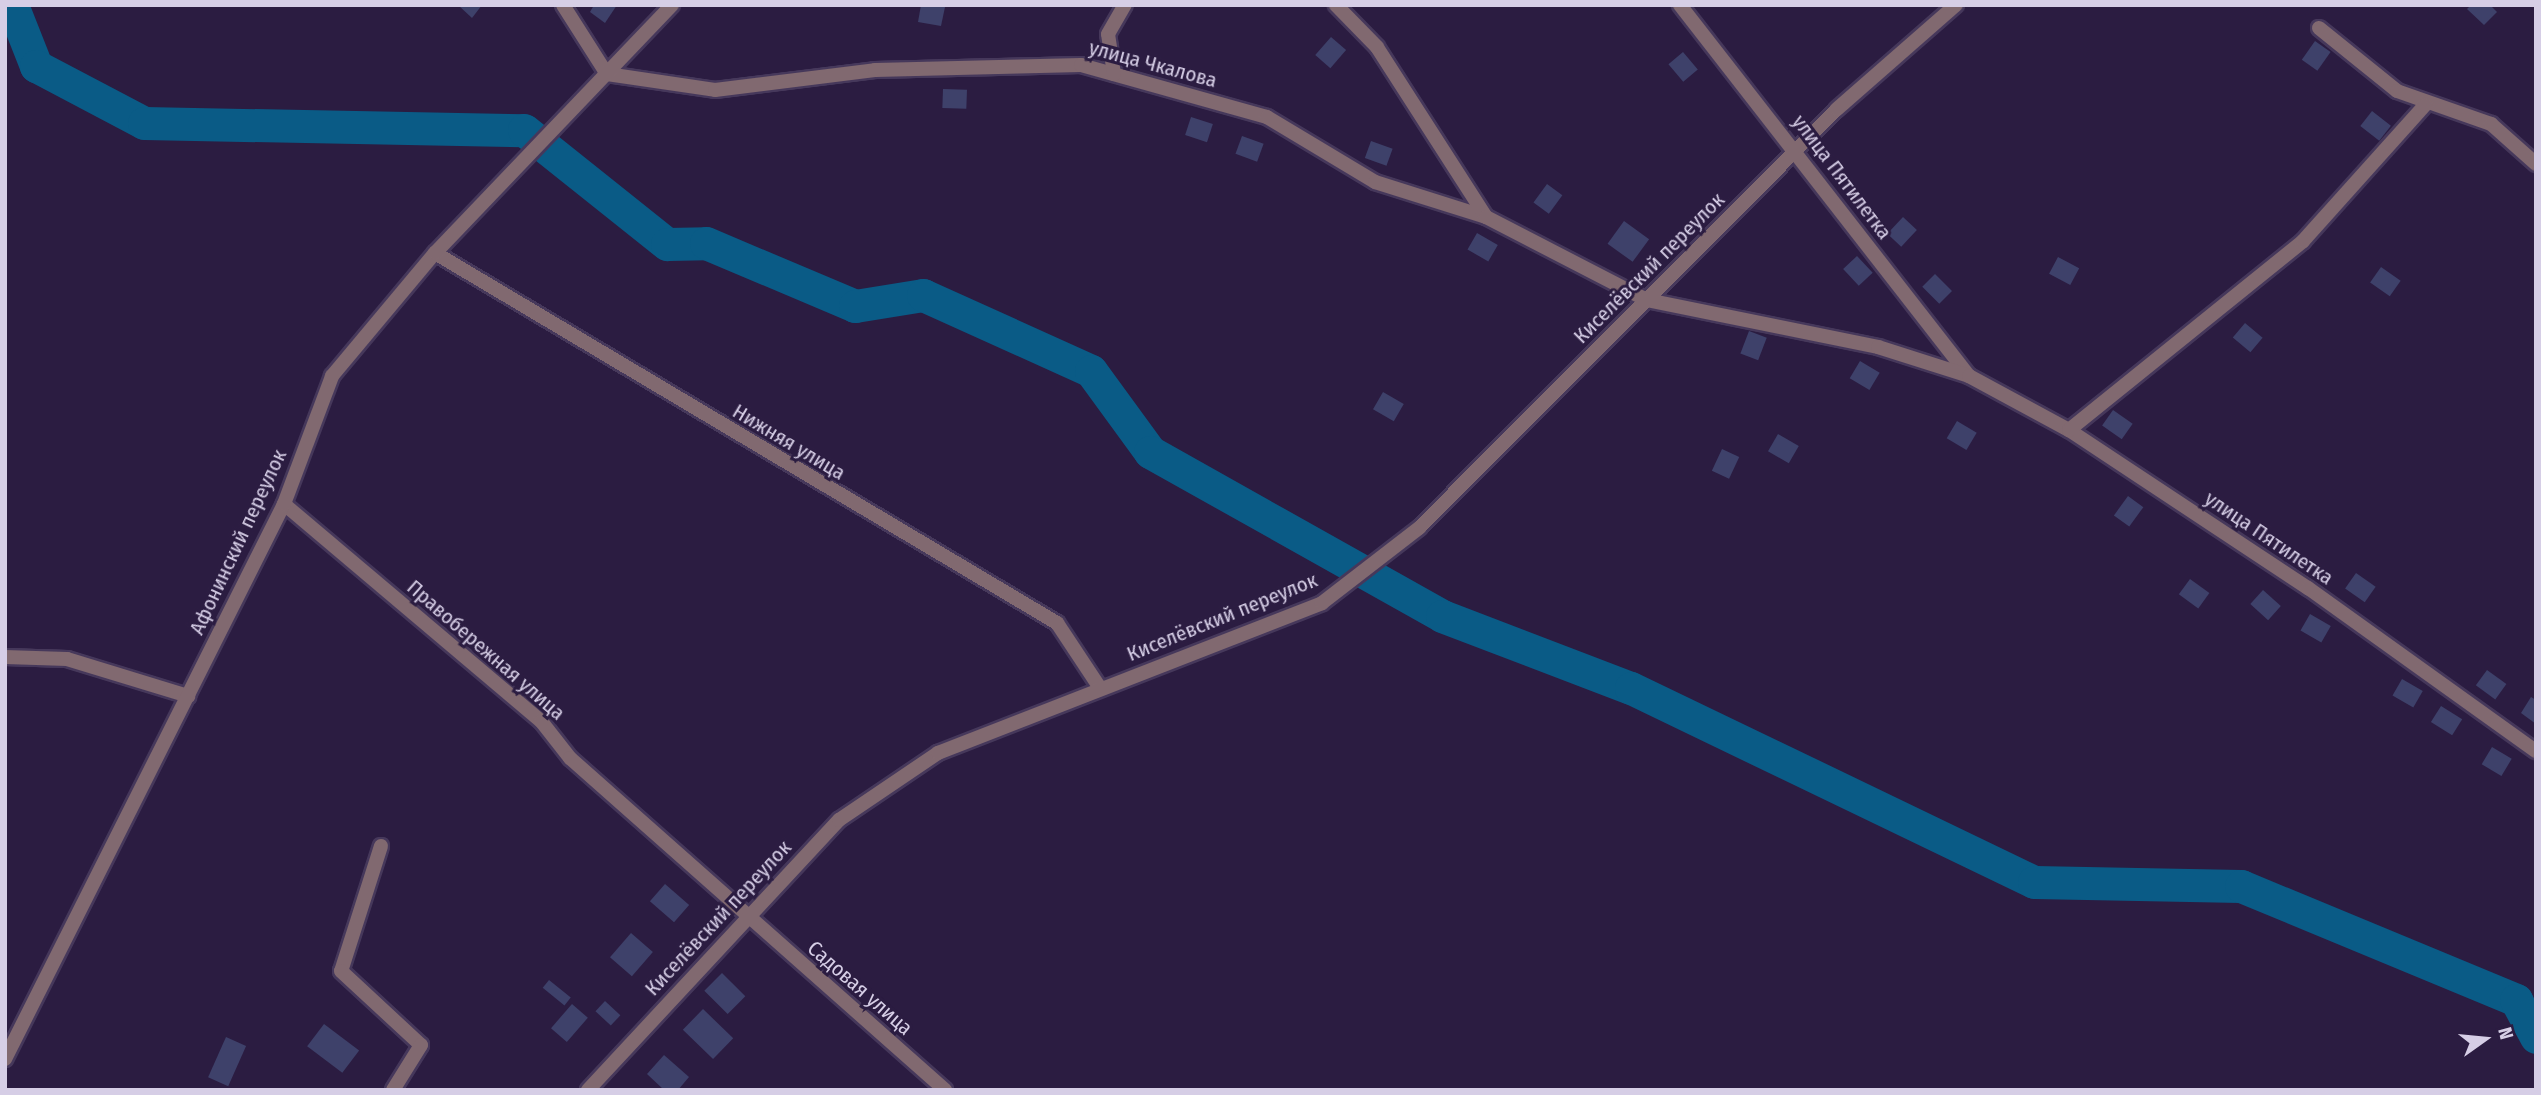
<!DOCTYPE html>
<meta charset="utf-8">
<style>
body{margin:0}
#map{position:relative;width:2541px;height:1095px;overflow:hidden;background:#2b1c41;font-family:"Fira Sans Condensed",sans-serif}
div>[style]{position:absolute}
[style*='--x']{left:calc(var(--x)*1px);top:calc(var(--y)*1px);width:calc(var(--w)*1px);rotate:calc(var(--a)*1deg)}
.river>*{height:33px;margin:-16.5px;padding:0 16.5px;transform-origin:16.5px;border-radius:16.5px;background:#0a5b86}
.building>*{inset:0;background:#3e416a;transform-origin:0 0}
.roads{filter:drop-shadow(2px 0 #46385b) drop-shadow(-2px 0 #46385b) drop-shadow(0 2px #46385b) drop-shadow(0 -2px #46385b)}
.street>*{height:14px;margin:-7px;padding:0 7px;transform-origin:7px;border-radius:7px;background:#816970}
span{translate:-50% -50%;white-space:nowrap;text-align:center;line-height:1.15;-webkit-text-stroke:6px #2b1c41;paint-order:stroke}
.street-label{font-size:21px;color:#d6cee6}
.frame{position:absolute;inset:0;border:7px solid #d6cee6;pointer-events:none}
.north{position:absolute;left:2450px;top:1004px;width:70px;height:70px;-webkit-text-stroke:5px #2b1c41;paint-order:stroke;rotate:75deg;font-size:19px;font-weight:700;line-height:28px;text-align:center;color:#d6cee6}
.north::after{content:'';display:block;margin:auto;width:24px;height:32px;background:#d6cee6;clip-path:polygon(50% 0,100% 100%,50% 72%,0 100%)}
</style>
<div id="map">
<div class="river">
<i style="--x:12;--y:5;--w:66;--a:68.5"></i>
<i style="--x:36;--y:66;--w:122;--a:27.8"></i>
<i style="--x:144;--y:123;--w:380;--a:1.1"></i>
<i style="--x:524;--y:130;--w:183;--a:38.6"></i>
<i style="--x:667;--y:244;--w:39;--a:-1"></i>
<i style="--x:706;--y:243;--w:162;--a:22.9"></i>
<i style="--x:855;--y:306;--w:69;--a:-9.2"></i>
<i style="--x:923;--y:295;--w:184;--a:24.3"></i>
<i style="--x:1091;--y:371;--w:100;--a:53.9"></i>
<i style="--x:1150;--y:452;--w:335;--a:29.3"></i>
<i style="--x:1442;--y:616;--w:202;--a:20.9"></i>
<i style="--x:1631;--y:688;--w:447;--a:25.7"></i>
<i style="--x:2034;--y:882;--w:207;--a:1.1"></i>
<i style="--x:2241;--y:886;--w:298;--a:22.5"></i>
<i style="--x:2516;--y:1000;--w:42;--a:61.6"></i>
</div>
<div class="building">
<i style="clip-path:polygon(458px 5px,482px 5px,472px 18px)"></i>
<i style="clip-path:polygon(594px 5px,617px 5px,605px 23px,590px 12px)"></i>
<i style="clip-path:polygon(921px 5px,945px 7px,941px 26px,918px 22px)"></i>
<i style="clip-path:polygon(2471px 5px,2490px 5px,2497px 12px,2484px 25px,2467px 9px)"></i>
<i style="left:1331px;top:37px;width:20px;height:24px;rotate:41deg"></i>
<i style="left:2315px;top:41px;width:19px;height:23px;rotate:35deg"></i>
<i style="left:1683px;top:52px;width:23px;height:19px;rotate:50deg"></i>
<i style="left:943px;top:89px;width:24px;height:19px;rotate:2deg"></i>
<i style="left:2372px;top:111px;width:24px;height:19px;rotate:38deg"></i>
<i style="left:1191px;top:117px;width:23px;height:19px;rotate:18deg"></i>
<i style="left:1242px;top:136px;width:23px;height:19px;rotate:20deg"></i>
<i style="left:1371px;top:141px;width:23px;height:18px;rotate:20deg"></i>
<i style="left:1547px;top:184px;width:19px;height:23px;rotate:36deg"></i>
<i style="left:1903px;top:217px;width:19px;height:23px;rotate:43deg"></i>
<i style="left:1624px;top:221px;width:31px;height:28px;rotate:36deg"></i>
<i style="left:1477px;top:233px;width:24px;height:19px;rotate:30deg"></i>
<i style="left:1857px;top:256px;width:23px;height:19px;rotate:47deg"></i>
<i style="left:2058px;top:257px;width:24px;height:19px;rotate:28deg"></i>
<i style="left:2381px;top:267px;width:24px;height:19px;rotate:35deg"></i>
<i style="left:1935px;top:274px;width:24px;height:18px;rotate:45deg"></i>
<i style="left:2245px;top:323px;width:23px;height:19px;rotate:40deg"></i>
<i style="left:1749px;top:331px;width:19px;height:24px;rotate:21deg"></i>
<i style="left:1860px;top:361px;width:23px;height:20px;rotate:31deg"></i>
<i style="left:1383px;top:392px;width:24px;height:20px;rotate:30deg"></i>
<i style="left:2113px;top:410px;width:24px;height:19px;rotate:35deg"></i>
<i style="left:1957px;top:421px;width:23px;height:20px;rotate:31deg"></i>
<i style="left:1778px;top:434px;width:24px;height:20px;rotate:30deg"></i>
<i style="left:1722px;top:449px;width:19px;height:24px;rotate:25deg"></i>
<i style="left:2128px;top:496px;width:19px;height:24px;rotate:36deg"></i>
<i style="left:2356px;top:573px;width:24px;height:19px;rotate:35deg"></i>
<i style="left:2190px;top:579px;width:24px;height:19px;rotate:36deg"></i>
<i style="left:2263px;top:590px;width:24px;height:19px;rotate:42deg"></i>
<i style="left:2310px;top:614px;width:24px;height:19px;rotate:30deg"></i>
<i style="left:2487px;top:670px;width:24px;height:19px;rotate:36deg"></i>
<i style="left:2402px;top:679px;width:24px;height:19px;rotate:30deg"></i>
<i style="clip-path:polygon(2531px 697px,2536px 700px,2536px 724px,2521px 713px)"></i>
<i style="left:2441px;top:706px;width:25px;height:19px;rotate:32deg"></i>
<i style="left:2492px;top:747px;width:23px;height:20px;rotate:31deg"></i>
<i style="left:665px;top:884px;width:32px;height:23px;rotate:41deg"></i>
<i style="left:631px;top:933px;width:29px;height:32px;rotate:41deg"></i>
<i style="left:722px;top:973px;width:33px;height:25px;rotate:45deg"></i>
<i style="left:549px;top:980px;width:28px;height:10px;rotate:39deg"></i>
<i style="left:605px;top:1001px;width:21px;height:14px;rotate:43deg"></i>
<i style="left:572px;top:1004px;width:21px;height:32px;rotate:41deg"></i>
<i style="left:703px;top:1009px;width:42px;height:29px;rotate:44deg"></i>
<i style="left:324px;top:1024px;width:44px;height:28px;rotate:37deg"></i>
<i style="left:226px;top:1037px;width:22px;height:44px;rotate:24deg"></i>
<i style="clip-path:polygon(664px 1055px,689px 1077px,678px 1090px,664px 1090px,647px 1074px)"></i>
</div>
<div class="roads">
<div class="street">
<i style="--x:563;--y:5;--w:82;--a:57.5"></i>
<i style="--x:607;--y:74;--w:109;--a:8.4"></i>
<i style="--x:715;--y:90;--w:161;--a:-7.1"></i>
<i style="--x:875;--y:70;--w:206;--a:-1.4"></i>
<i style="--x:1081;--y:65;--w:193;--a:15.6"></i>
<i style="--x:1267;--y:117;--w:126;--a:31"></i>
<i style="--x:1375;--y:182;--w:116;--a:17.5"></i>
<i style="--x:1486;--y:217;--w:202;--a:-122.7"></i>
<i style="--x:1377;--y:47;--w:59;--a:-134.3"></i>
<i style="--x:1680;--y:5;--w:470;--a:52.1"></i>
<i style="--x:2319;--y:28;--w:100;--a:38.9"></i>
<i style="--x:2397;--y:91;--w:100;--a:19.3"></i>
<i style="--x:2491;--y:124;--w:60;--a:41.6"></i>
<i style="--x:1114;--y:74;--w:40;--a:-98.5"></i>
<i style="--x:1108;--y:34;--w:34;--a:-60"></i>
<i style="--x:1486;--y:217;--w:181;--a:27.3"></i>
<i style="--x:1647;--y:300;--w:236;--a:11.5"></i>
<i style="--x:1878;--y:347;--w:96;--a:17.7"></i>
<i style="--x:1969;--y:376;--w:114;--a:28.4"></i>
<i style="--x:2069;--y:430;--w:287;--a:33.5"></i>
<i style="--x:2308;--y:588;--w:280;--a:35.6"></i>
<i style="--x:435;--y:253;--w:724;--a:30.75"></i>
<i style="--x:1057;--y:623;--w:78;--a:56.5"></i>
<i style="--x:2069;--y:430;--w:301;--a:-38.9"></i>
<i style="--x:2303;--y:241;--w:183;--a:-48.1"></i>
<i style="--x:284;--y:504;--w:336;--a:40.2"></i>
<i style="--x:541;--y:721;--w:47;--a:51.9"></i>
<i style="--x:570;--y:758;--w:501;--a:41.52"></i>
<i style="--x:5;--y:657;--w:62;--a:1.8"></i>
<i style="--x:67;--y:659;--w:127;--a:17"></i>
<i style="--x:381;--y:846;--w:131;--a:107.7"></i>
<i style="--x:341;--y:971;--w:109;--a:42.8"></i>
<i style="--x:421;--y:1045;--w:53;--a:121.9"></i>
<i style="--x:5;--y:1059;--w:621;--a:-63.31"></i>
<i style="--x:284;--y:504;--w:137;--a:-69.4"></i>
<i style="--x:332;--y:376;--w:160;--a:-50.1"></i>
<i style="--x:435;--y:253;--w:343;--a:-46.3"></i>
<i style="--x:588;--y:1090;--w:369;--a:-47.1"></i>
<i style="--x:839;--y:820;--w:120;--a:-34.1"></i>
<i style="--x:938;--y:753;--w:412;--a:-21.3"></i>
<i style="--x:1322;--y:603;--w:123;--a:-37.7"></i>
<i style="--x:1419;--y:528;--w:592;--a:-45.07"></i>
<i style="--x:1837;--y:109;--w:158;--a:-41.2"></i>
</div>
</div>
<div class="street-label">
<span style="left:1153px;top:64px;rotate:15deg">улица Чкалова</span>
<span style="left:1842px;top:177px;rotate:53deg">улица Пятилетка</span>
<span style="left:1649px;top:268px;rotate:-45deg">Киселёвский переулок</span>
<span style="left:789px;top:442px;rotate:31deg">Нижняя улица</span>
<span style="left:2269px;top:538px;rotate:34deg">улица Пятилетка</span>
<span style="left:238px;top:542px;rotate:-65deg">Афонинский переулок</span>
<span style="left:1222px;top:617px;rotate:-22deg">Киселёвский переулок</span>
<span style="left:486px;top:650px;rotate:41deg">Правобережная улица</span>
<span style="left:718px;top:918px;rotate:-47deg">Киселёвский переулок</span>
<span style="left:860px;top:988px;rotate:41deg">Садовая улица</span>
</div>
<div class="frame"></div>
<div class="north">N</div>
</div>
